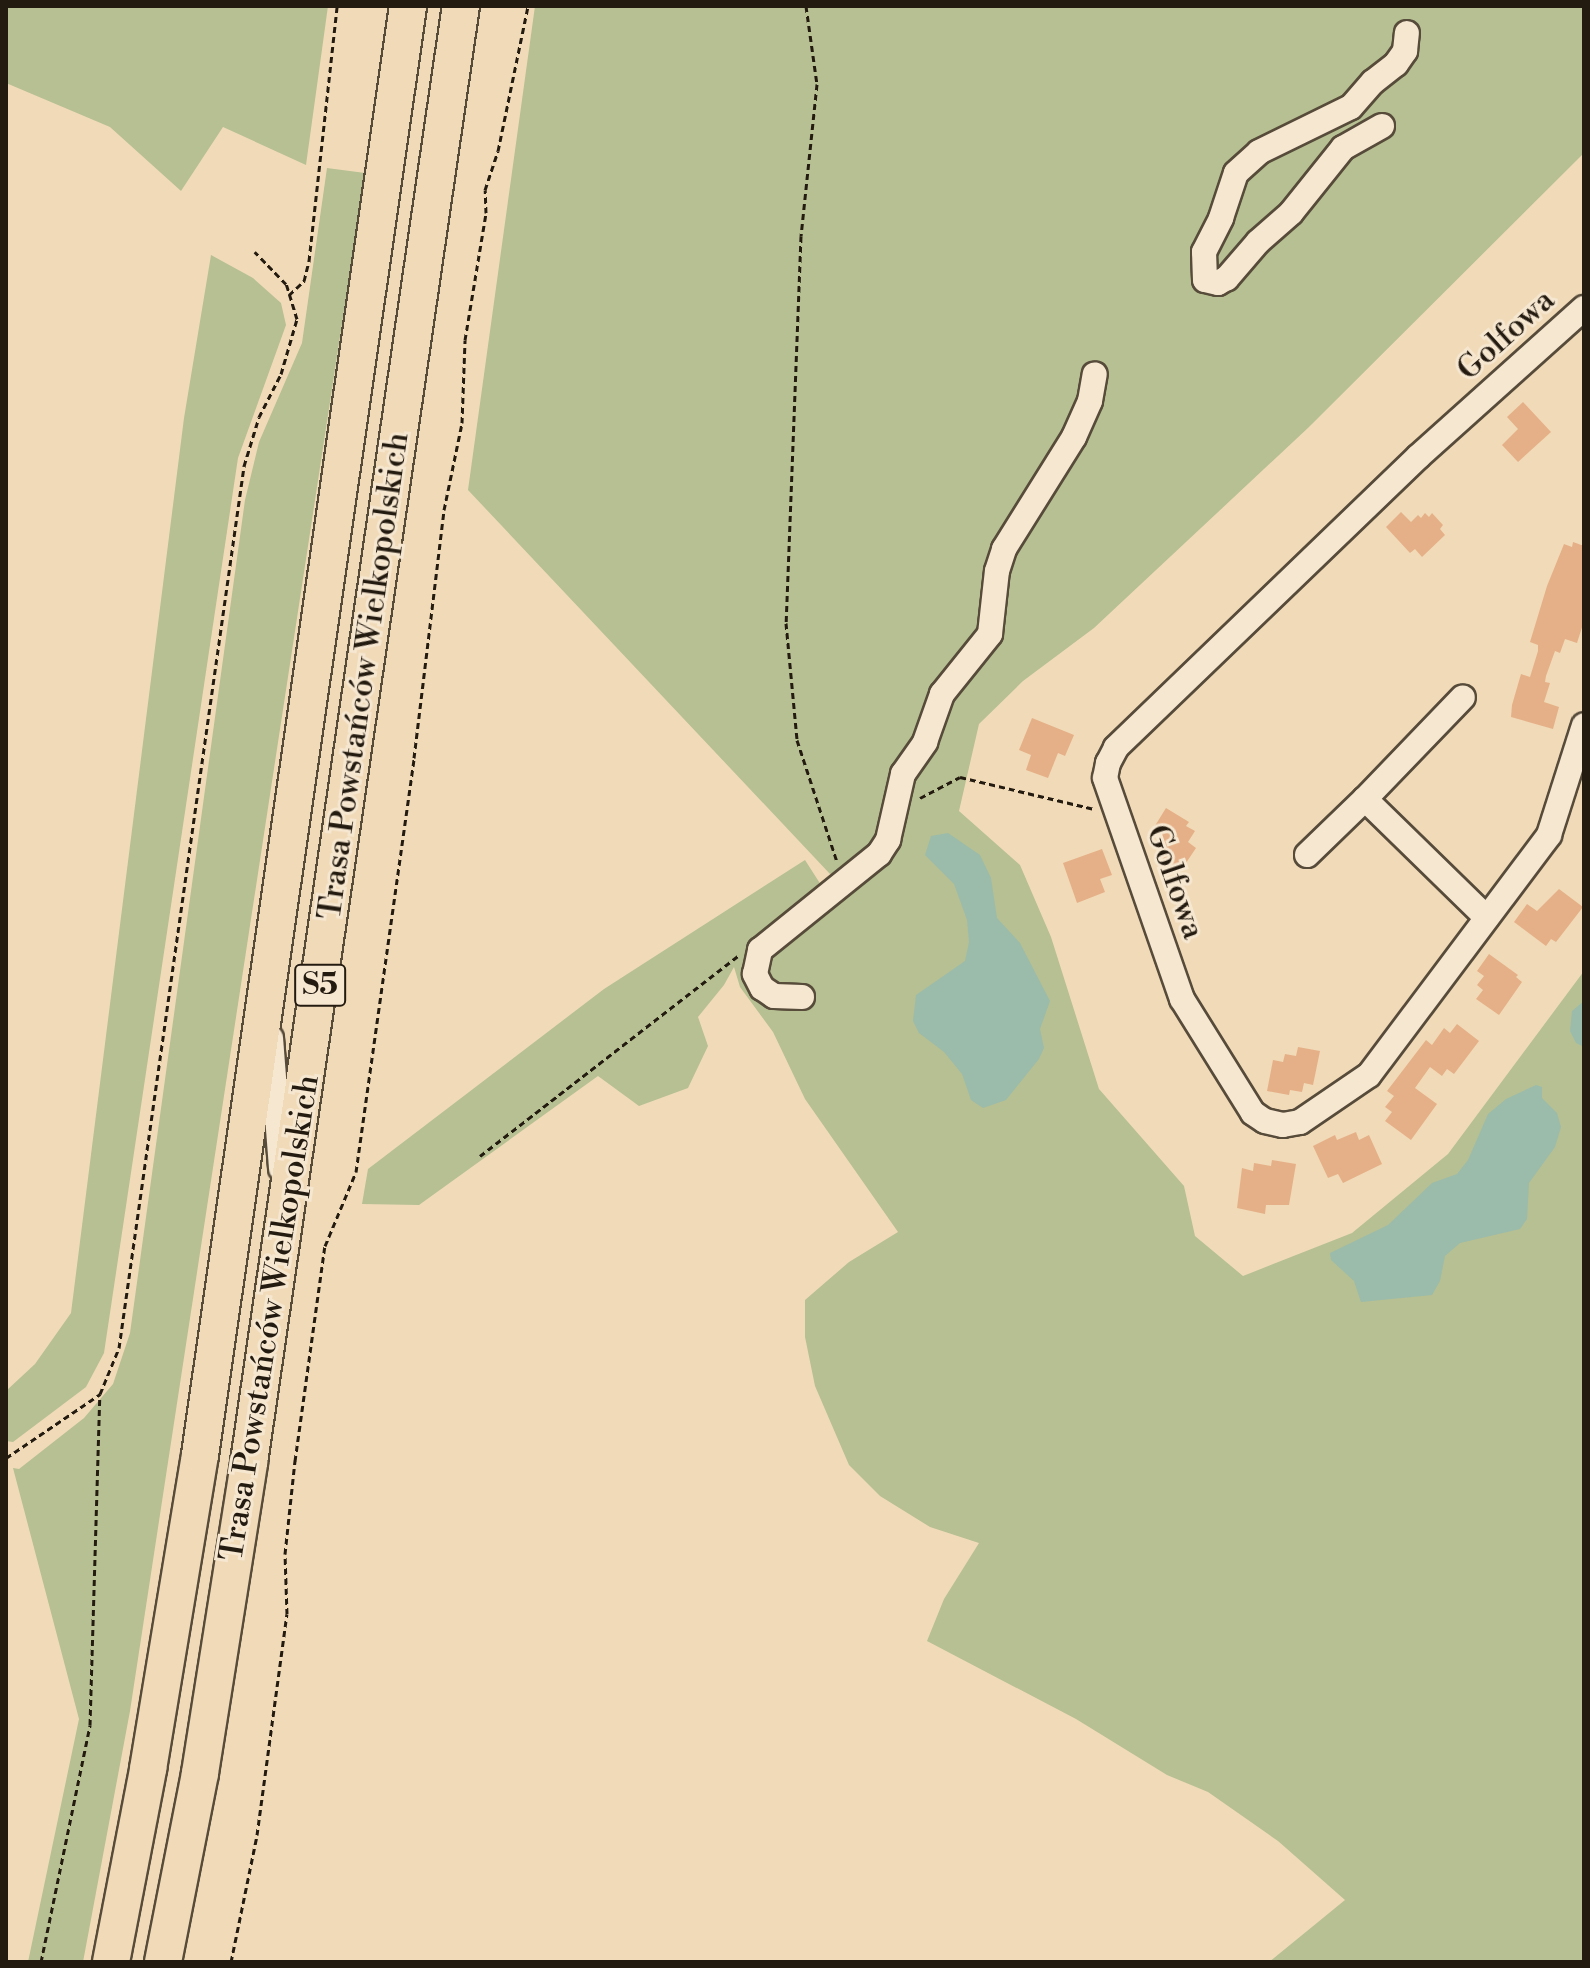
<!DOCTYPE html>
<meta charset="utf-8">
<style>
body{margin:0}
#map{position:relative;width:1590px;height:1968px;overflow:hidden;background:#f1dab8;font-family:"Libre Bodoni",serif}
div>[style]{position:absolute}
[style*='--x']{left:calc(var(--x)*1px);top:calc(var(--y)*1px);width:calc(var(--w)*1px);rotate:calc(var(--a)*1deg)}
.green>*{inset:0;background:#b6c092}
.water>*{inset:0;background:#9bbbab}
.building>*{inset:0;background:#e5b087}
.path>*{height:3px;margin-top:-1.5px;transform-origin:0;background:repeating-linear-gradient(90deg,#241b10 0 6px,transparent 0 10px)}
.roads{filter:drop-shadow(2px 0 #574b3a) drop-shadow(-2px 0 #574b3a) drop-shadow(0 2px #574b3a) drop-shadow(0 -2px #574b3a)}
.minor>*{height:24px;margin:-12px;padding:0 12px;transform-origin:12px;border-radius:12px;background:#f6e7d1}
.highway>*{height:36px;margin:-18px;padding:0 18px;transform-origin:18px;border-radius:18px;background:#f1dab8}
span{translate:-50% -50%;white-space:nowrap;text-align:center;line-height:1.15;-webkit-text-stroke:6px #f6e7d1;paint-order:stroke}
.shield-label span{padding:2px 6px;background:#f6e7d1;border:2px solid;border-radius:6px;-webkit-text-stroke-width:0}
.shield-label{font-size:30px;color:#241b10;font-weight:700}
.street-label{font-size:32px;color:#241b10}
.frame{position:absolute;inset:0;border:8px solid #241b10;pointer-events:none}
</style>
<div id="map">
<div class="green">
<i style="clip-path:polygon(6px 6px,328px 6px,306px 165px,223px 127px,181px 191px,110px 127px,6px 83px)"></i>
<i style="clip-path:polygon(535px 6px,1584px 6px,1584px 153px,1309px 427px,1094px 628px,1023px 681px,979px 724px,959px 811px,1020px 865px,1051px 937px,1099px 1089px,1184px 1186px,1195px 1236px,1243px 1276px,1352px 1233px,1448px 1154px,1584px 971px,1584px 1962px,1269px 1962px,1345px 1900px,1278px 1841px,1208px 1792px,1167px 1775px,1076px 1719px,927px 1641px,944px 1599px,979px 1543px,930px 1527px,880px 1496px,849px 1465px,815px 1386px,805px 1337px,805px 1300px,849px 1262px,898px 1232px,805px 1099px,773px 1032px,740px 987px,734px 967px,724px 985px,698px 1017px,708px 1046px,688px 1088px,639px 1106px,598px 1076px,419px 1205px,362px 1204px,368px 1169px,604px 989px,805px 860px,821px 885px,844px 869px,830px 874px,468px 490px)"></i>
<i style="clip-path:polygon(327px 168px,365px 173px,130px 1711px,83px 1962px,28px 1962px,79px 1719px,13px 1468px,19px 1469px,84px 1418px,113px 1384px,130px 1333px,245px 500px,259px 442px,302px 343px)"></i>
<i style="clip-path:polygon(211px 255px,253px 278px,281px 303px,286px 325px,238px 458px,104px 1353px,86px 1387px,13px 1442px,6px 1441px,6px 1391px,35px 1364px,71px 1313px,184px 418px)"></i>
</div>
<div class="water">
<i style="clip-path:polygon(948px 833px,980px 855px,991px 878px,997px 918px,1020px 943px,1050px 1001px,1040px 1029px,1044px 1048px,1039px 1059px,1006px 1100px,983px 1108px,971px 1100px,962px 1074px,944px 1052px,919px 1033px,913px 1021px,916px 995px,965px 961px,969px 942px,967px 920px,954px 884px,925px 855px,931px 836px)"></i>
<i style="clip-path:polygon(1584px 1001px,1584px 1047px,1576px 1043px,1570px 1031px,1572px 1011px)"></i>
<i style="clip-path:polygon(1536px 1085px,1542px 1087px,1542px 1098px,1557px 1113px,1561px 1127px,1555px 1147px,1529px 1183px,1527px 1219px,1520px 1229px,1460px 1243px,1445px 1256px,1440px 1281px,1432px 1295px,1361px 1302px,1354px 1281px,1331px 1260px,1330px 1253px,1388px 1225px,1432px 1183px,1457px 1174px,1468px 1160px,1488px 1114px,1506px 1099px)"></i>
</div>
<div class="building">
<i style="clip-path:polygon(1523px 402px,1551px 432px,1518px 462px,1502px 445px,1518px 429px,1507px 417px)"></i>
<i style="clip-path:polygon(1401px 512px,1411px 522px,1418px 515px,1421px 518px,1425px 513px,1429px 517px,1432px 513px,1443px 525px,1440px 529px,1445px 535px,1422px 557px,1415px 549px,1410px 553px,1386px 527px)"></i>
<i style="clip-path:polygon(1573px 542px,1584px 546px,1584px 621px,1577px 643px,1565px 639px,1560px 653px,1555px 651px,1546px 676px,1545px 682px,1550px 683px,1544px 702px,1559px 707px,1553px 729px,1511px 717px,1512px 705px,1521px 674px,1530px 677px,1538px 651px,1538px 645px,1530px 642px,1547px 586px,1564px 544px,1572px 547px)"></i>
<i style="clip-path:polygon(1032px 718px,1074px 735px,1065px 756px,1058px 753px,1048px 778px,1026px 770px,1031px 755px,1019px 750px)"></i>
<i style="clip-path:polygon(1166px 808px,1189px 822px,1186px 826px,1195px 831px,1188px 842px,1196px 848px,1180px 872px,1162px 860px,1168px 851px,1155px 843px,1160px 834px,1153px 829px)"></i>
<i style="clip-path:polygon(1102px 849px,1112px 875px,1100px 879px,1105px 892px,1077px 903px,1063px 863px)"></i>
<i style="clip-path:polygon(1559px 889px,1583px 907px,1556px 942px,1551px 939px,1546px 946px,1514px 922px,1527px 904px,1537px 911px)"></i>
<i style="clip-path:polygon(1489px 954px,1518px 975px,1516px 977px,1522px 982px,1499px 1015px,1476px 999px,1483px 990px,1477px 985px,1484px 976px,1477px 971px)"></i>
<i style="clip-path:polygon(1457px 1024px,1479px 1041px,1454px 1074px,1447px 1069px,1442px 1076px,1430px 1067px,1415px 1088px,1437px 1104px,1411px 1140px,1385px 1121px,1392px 1112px,1385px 1107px,1394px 1096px,1387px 1091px,1426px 1040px,1432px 1045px,1444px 1028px,1450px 1033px)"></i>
<i style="clip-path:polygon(1298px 1047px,1320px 1051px,1313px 1085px,1304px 1083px,1302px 1092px,1290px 1090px,1289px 1095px,1267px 1091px,1273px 1060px,1283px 1062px,1285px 1054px,1296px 1056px)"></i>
<i style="clip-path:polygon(1356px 1132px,1359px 1140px,1369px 1135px,1382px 1164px,1343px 1183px,1338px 1174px,1328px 1178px,1313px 1146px,1335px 1135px,1337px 1140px)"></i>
<i style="clip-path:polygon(1272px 1160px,1296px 1164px,1289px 1205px,1266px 1205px,1265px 1214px,1237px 1208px,1242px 1168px,1253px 1171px,1254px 1163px,1271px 1166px)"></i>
</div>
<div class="path">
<i style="--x:806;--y:6;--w:79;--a:82"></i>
<i style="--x:817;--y:84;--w:153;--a:96"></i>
<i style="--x:801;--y:236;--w:387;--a:92.2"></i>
<i style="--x:786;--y:623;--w:118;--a:84.6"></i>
<i style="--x:797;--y:740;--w:128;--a:71.8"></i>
<i style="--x:289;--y:295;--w:21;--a:-43"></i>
<i style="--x:304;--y:281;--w:21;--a:-76"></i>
<i style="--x:309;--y:261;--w:257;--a:-83.7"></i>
<i style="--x:920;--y:798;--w:45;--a:-27.7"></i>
<i style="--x:960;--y:777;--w:138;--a:13.4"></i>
<i style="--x:480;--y:1156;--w:328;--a:-37.8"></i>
<i style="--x:6;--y:1458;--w:114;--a:-34.2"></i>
<i style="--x:100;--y:1394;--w:50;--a:-67.6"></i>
<i style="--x:119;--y:1348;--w:891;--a:-81.93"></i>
<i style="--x:244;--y:466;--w:51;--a:-73"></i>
<i style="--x:259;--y:417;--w:48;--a:-62.9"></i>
<i style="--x:281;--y:374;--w:57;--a:-73.8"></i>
<i style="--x:297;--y:319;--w:37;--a:-107"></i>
<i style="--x:286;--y:284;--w:45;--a:-134.1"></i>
<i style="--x:41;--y:1962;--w:242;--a:-78.3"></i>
<i style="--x:90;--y:1725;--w:330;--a:-88.3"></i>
<i style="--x:231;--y:1962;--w:130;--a:-78.4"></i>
<i style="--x:257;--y:1835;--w:223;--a:-82.3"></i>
<i style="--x:287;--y:1614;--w:60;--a:-91.9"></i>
<i style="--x:285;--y:1554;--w:94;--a:-83.9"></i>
<i style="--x:295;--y:1461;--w:217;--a:-82.1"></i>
<i style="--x:325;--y:1246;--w:80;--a:-67.3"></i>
<i style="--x:356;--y:1172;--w:418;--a:-82"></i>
<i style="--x:414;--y:758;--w:250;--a:-83.1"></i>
<i style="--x:444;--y:510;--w:89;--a:-78.3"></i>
<i style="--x:462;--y:423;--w:83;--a:-87.9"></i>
<i style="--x:465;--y:340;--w:129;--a:-80.6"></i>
<i style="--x:486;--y:213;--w:23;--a:-92"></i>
<i style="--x:485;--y:190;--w:41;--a:-71.6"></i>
<i style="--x:498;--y:151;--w:148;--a:-78.3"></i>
</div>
<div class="roads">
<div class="minor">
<i style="--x:1382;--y:126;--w:45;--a:150.6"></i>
<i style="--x:1343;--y:148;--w:83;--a:128.7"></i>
<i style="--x:1291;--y:213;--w:44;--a:138.7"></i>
<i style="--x:1258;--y:242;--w:48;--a:130.7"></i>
<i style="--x:1227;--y:278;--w:10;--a:151"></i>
<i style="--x:1218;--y:283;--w:13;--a:-167"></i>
<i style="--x:1205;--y:280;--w:28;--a:-92"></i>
<i style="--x:1204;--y:252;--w:38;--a:-63"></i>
<i style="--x:1221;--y:218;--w:47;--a:-71.6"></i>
<i style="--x:1236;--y:173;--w:31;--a:-42"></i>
<i style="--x:1259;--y:152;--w:102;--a:-26.1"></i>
<i style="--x:1351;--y:107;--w:33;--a:-49"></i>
<i style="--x:1373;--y:82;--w:29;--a:-38"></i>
<i style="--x:1396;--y:64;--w:16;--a:-55"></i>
<i style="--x:1405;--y:51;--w:18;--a:-84"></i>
<i style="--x:1584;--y:308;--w:222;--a:138.1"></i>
<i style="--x:1419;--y:456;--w:421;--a:136.1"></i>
<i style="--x:1116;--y:748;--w:17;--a:118"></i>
<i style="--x:1108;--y:763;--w:15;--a:101"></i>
<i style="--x:1105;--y:778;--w:234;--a:70.8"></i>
<i style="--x:1182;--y:999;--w:134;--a:58.1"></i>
<i style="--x:1253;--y:1113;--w:14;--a:34"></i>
<i style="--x:1265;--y:1121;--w:18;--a:13"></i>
<i style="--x:1283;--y:1125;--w:17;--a:-10"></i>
<i style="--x:1300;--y:1122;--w:83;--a:-34.3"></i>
<i style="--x:1369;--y:1075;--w:300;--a:-53.1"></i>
<i style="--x:1549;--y:835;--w:115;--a:-72.3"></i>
<i style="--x:1365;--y:799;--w:141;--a:-46.1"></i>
<i style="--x:1307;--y:855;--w:81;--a:-44"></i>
<i style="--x:1365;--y:799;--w:170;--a:44.3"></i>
<i style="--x:802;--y:997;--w:28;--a:-178"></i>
<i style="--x:774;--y:996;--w:14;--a:-146"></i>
<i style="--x:762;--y:988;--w:16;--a:-117"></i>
<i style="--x:755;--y:974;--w:25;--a:-78"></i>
<i style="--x:760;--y:950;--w:153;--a:-38.9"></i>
<i style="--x:879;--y:854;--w:17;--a:-57"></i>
<i style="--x:888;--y:840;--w:68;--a:-77.2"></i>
<i style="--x:903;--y:774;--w:39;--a:-55"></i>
<i style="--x:925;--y:742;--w:51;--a:-70.5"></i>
<i style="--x:942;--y:694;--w:77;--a:-51.3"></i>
<i style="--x:990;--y:634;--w:63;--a:-83.7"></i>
<i style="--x:997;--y:571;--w:23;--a:-72"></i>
<i style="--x:1004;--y:549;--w:132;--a:-58"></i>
<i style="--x:1074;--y:437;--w:39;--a:-66"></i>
<i style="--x:1090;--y:401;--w:27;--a:-80"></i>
<i style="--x:271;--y:1038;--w:131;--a:85.6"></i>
</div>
<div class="highway">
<i style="--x:111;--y:1962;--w:197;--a:-79.1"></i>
<i style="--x:148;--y:1769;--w:318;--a:-80.6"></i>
<i style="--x:200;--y:1455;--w:1464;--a:-81.83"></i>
<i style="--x:163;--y:1962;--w:193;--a:-78.9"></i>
<i style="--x:200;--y:1773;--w:315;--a:-81"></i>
<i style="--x:249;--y:1462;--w:1471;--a:-81.72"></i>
</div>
</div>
<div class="shield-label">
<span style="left:320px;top:985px">S5</span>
</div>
<div class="street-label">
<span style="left:1506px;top:335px;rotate:-42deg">Golfowa</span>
<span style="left:364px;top:676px;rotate:-82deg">Trasa Powstańców Wielkopolskich</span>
<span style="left:1175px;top:882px;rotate:71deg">Golfowa</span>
<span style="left:270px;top:1318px;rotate:-81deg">Trasa Powstańców Wielkopolskich</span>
</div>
<div class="frame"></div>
</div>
